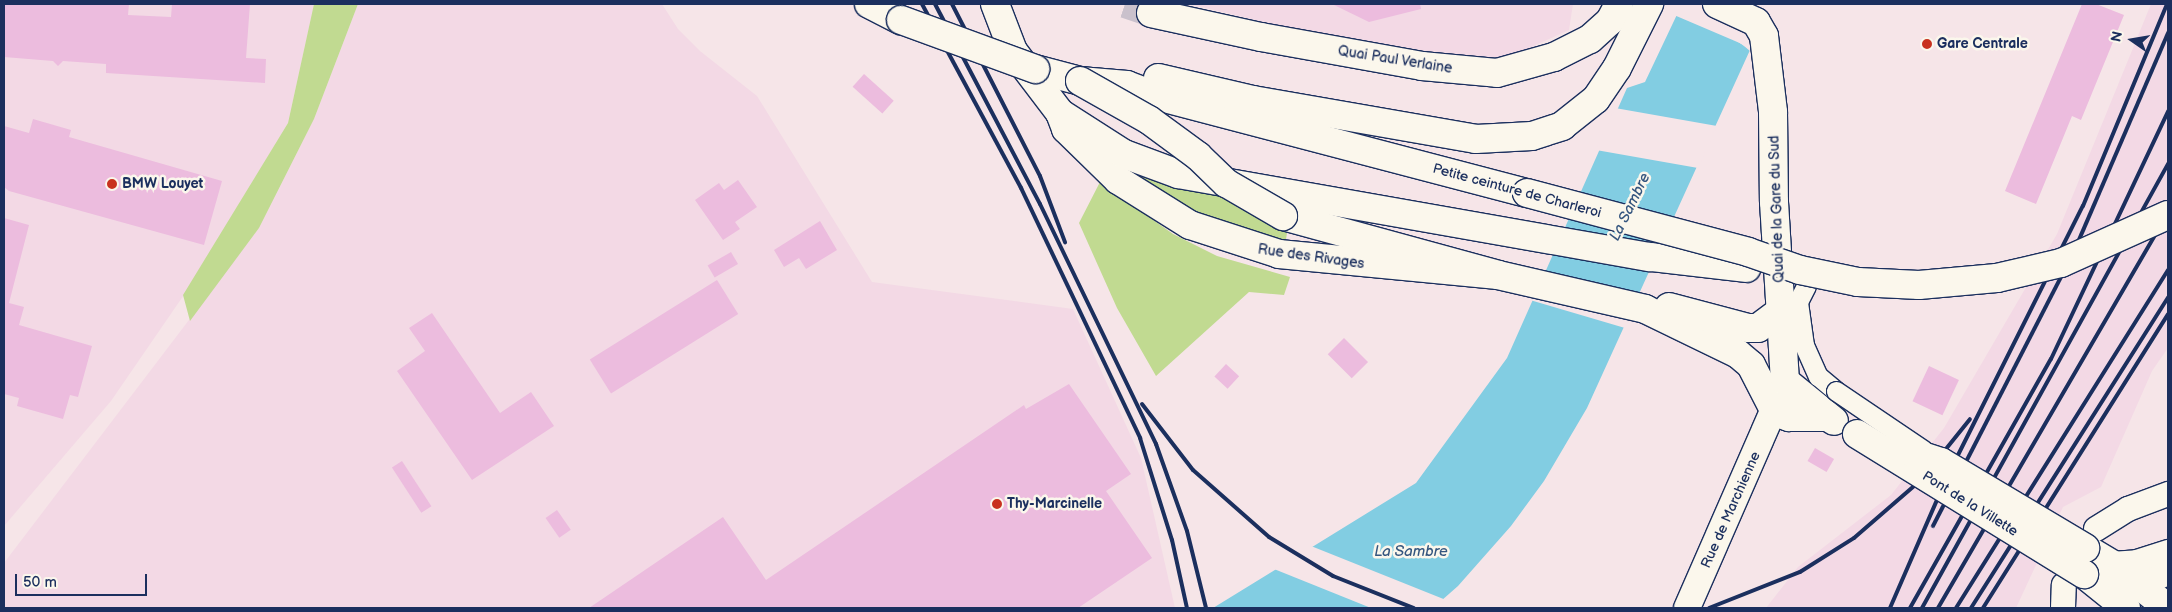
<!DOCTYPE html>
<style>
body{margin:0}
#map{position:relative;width:2172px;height:612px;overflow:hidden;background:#f6e5e8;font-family:"Balsamiq Sans",sans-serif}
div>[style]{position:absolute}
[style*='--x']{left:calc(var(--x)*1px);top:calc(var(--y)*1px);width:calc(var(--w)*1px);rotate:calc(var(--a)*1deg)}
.built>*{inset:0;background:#f3d9e5}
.green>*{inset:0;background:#c1da91}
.water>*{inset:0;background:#82cde2}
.pier>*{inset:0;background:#f6e5e8}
.building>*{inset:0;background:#ecbcde;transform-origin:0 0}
.primary-tunnel>*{height:28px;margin-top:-14px;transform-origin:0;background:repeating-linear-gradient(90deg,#cac1cc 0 28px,transparent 0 42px)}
.roads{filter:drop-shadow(1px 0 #1b2f5e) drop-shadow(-1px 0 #1b2f5e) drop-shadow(0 1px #1b2f5e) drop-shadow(0 -1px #1b2f5e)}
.minor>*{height:19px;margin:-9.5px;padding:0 9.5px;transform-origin:9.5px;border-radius:9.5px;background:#fbf7ec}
.tertiary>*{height:24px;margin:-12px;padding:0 12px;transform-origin:12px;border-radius:12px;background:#fbf7ec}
.secondary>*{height:26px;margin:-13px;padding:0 13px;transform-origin:13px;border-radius:13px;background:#fbf7ec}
.primary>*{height:28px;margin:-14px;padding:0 14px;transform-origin:14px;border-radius:14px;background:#fbf7ec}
.motorway>*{height:28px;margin:-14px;padding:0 14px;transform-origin:14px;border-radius:14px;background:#fbf7ec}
.rail>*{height:4px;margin:-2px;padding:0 2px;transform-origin:2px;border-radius:2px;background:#1b2f5e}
.bridges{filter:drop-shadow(1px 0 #1b2f5e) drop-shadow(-1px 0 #1b2f5e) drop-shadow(0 1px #1b2f5e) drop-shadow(0 -1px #1b2f5e)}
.minor-bridge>*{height:19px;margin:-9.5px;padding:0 9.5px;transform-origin:9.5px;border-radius:9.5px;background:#fbf7ec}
.primary-bridge>*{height:28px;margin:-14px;padding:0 14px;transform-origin:14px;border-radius:14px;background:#fbf7ec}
.motorway-bridge>*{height:28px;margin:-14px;padding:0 14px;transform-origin:14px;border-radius:14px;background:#fbf7ec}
.dots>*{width:14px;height:14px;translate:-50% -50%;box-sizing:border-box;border:2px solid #fbf7ec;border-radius:50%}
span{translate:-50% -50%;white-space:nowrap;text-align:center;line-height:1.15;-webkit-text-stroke:5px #fbf7ec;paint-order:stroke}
.poi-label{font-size:14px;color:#1b2f5e;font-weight:700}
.left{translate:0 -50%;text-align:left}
.street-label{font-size:14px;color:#1b2f5e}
.water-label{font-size:15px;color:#35567f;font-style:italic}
.frame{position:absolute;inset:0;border:5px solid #1b2f5e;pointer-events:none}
.north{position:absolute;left:2107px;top:15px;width:50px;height:50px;-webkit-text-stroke:4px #fbf7ec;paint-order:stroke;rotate:283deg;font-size:14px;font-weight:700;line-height:20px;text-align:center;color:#1b2f5e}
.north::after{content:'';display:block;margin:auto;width:18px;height:22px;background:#1b2f5e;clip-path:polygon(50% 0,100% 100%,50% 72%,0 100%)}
.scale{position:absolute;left:15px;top:574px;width:132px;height:22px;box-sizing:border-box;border:2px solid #1b2f5e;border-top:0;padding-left:6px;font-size:15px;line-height:18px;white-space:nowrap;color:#1b2f5e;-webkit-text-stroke:4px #fbf7ec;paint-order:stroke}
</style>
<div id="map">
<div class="built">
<i style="clip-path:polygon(4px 4px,314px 4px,288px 123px,188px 289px,111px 401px,4px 526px)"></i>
<i style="clip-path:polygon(358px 4px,662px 4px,678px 29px,700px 51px,757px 96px,872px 282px,1073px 309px,1141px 458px,1175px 608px,4px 608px,4px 563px,259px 228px,314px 119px)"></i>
<i style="clip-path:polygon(1189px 4px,1573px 4px,1569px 30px,1509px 57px,1461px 57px,1272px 24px)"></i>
<i style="clip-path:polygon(2151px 4px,2168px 4px,2168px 348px,2152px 371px,2101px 487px,2063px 507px,2016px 608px,1766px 608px,1798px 567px,1891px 495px,1944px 428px,2057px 234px)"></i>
</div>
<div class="green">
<i style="clip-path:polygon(314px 4px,358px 4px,314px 119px,259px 228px,190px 321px,183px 295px,288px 123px)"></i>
<i style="clip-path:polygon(1117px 163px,1151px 179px,1215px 191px,1237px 207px,1287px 233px,1285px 246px,1222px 232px)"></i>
<i style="clip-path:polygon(1100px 182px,1173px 234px,1217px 256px,1290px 277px,1284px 295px,1249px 292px,1156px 376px,1117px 308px,1079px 223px)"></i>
</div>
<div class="water">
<i style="clip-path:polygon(1682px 4px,1750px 50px,1587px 408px,1544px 481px,1511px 526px,1458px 586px,1433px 608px,1213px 608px,1416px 483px,1507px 358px,1627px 88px,1645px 82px)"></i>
</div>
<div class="pier">
<i style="clip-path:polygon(1679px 4px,1773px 4px,1751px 52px,1742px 44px,1674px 15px)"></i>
<i style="clip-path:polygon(1615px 108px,1717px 126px,1698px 168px,1596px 150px)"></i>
<i style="clip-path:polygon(1542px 271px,1597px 284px,1641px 294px,1625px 328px,1530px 300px)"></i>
<i style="clip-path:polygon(1311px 546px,1446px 600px,1436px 608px,1371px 608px,1274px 569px)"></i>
</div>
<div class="building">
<i style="clip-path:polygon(4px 4px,129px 4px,128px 15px,171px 17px,172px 4px,250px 4px,246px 58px,266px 59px,265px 83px,106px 73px,106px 64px,63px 61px,58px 66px,53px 61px,4px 57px)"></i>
<i style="clip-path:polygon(1332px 4px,1420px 4px,1421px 9px,1369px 22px)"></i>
<i style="clip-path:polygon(2082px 4px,2096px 4px,2124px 15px,2081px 120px,2072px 116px,2036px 204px,2005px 191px)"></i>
<i style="left:864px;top:74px;width:40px;height:17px;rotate:42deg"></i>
<i style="clip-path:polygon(33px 119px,71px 130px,69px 137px,222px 181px,204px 245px,9px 191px,4px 187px,4px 126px,29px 133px)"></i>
<i style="clip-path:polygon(738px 180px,757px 207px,735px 222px,740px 229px,723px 240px,695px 200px,719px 183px,724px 190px)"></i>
<i style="clip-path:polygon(4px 218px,29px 225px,9px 303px,24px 307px,19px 325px,92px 346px,78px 397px,70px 395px,63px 419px,17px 406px,19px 398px,4px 394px)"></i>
<i style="clip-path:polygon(820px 221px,837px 250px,806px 269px,799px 258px,784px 267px,774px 250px)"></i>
<i style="left:731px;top:252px;width:14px;height:27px;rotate:60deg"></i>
<i style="left:717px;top:280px;width:40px;height:150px;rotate:58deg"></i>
<i style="clip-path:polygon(432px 313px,500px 413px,531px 392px,554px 426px,472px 480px,397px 371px,425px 351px,409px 328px)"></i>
<i style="left:1344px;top:338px;width:34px;height:23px;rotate:45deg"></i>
<i style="left:1226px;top:364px;width:18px;height:17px;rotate:43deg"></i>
<i style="left:1929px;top:366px;width:33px;height:39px;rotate:25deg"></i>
<i style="clip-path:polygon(1069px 384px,1131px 474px,1106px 491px,1152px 558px,1078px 608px,589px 608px,723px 517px,766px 580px,1024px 405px,1026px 409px)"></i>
<i style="left:1815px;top:448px;width:22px;height:15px;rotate:30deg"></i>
<i style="left:402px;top:461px;width:54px;height:12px;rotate:57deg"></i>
<i style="left:557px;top:510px;width:24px;height:14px;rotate:55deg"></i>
</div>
<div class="primary-tunnel">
<i style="--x:1125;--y:4;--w:28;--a:19"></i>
</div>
<div class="roads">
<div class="minor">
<i style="--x:1806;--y:286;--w:18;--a:117"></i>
<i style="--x:1798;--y:302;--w:43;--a:82.1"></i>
<i style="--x:1804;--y:345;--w:34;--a:66"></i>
<i style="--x:1818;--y:376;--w:23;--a:40"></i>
</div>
<div class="tertiary">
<i style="--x:2096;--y:529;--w:38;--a:-32"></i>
<i style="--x:2128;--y:509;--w:43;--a:-20.6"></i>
<i style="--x:2111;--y:564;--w:26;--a:-4"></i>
<i style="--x:2137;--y:562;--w:33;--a:-18"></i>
<i style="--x:2122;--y:582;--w:28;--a:-2"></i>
<i style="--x:2150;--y:581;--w:20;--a:-24"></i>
<i style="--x:2063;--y:608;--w:23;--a:-88"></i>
</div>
<div class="secondary">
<i style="--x:1687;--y:608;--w:237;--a:-66.4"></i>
</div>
<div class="primary">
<i style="--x:995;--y:4;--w:50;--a:69"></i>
<i style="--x:1013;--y:51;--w:78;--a:52.8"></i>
<i style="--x:1060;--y:113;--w:17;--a:69"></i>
<i style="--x:1066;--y:129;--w:73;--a:44.4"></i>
<i style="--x:1118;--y:180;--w:85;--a:32"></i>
<i style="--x:1190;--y:225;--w:94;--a:18"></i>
<i style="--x:1279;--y:254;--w:220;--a:5.5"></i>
<i style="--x:1498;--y:275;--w:151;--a:13"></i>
<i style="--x:1645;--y:309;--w:103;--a:25.8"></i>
<i style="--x:1738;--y:354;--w:17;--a:40"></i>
<i style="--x:1751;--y:365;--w:53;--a:62.9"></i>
<i style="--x:1775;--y:412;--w:15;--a:20"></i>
<i style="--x:1789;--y:417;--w:38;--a:0"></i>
<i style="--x:1717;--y:4;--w:43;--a:24.8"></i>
<i style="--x:1756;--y:22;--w:16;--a:60"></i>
<i style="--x:1764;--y:36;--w:77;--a:83.2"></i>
<i style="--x:1773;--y:112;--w:90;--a:89.4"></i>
<i style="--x:1774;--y:202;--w:179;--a:86.5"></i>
<i style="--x:1785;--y:381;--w:63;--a:39.2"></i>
<i style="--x:1151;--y:13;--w:113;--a:12.3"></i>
<i style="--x:1261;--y:37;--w:164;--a:10.2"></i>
<i style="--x:1422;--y:66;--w:75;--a:5.3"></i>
<i style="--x:1497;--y:73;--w:59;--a:-15.7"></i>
<i style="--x:1554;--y:57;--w:40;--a:-26.6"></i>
<i style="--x:1590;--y:39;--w:27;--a:-42"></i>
<i style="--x:1610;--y:21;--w:19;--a:-62"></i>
<i style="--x:1596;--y:99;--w:37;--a:-56"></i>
<i style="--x:1617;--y:68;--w:72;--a:-63.4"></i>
<i style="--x:1669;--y:307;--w:82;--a:14.9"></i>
<i style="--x:1748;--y:328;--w:10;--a:0"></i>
<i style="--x:1758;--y:328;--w:31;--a:-37"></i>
<i style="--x:2085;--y:548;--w:39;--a:31"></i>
<i style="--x:2118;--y:568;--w:64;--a:38.7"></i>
<i style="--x:2084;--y:574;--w:54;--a:39"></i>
</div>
<div class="motorway">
<i style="--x:869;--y:4;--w:36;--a:27"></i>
<i style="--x:1035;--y:69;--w:47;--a:14.9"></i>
<i style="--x:1080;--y:81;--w:47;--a:4.9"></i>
<i style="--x:1127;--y:85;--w:28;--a:21"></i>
<i style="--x:1153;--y:95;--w:387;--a:14.7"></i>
<i style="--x:1158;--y:78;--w:98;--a:13"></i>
<i style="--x:1253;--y:100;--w:226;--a:9.9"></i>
<i style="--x:1476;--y:139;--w:56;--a:-3.1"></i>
<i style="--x:1532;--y:136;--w:32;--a:-18"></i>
<i style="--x:1562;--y:126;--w:43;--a:-38.5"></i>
<i style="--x:1060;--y:113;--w:76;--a:32.6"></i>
<i style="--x:1124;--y:154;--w:58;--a:20.3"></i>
<i style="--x:1178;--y:174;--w:480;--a:10"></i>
<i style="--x:1651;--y:257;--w:96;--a:6.6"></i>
<i style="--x:1283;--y:216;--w:223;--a:15.3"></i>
</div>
</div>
<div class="rail">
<i style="--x:922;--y:4;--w:209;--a:61.7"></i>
<i style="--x:1021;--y:188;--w:277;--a:64.5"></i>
<i style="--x:1140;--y:438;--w:107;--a:72.6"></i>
<i style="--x:1172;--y:540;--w:70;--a:77.6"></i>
<i style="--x:935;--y:4;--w:226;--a:62.3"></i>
<i style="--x:1040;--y:204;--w:267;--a:64.2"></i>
<i style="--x:1156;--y:444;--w:92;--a:70.4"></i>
<i style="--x:1187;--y:531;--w:79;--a:76.1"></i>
<i style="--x:952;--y:4;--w:193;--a:62.9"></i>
<i style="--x:1040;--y:176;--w:71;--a:69.3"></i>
<i style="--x:1142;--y:404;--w:83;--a:52.3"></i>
<i style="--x:1193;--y:470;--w:101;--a:41.4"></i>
<i style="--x:1269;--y:537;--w:75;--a:31.4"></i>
<i style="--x:1333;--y:576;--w:87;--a:21.6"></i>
<i style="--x:1933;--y:526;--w:304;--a:-62.8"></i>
<i style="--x:2072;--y:256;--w:243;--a:-66.7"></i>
<i style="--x:1709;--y:608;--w:98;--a:-21.6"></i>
<i style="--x:1800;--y:572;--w:64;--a:-32.2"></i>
<i style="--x:1854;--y:538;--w:89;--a:-40.9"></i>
<i style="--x:1921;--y:480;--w:78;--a:-51.2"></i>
<i style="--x:1890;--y:608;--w:143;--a:-66.5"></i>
<i style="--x:1947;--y:477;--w:303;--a:-63.4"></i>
<i style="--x:2083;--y:206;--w:219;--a:-67.4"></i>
<i style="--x:1910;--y:608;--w:286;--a:-60.5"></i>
<i style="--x:2051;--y:359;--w:274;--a:-64.7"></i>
<i style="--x:1922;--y:608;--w:508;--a:-61.01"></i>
<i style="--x:1938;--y:608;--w:457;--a:-59.8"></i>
<i style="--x:1956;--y:608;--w:399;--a:-57.9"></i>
<i style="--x:1971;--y:608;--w:368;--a:-57.6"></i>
<i style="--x:1983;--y:608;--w:347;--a:-57.8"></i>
</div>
<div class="bridges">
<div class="minor-bridge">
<i style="--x:1836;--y:391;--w:105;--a:34.1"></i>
</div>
<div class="primary-bridge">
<i style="--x:1857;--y:434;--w:267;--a:31.7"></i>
<i style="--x:1901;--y:449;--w:42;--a:18"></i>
<i style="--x:1941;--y:462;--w:168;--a:30.8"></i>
</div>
<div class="motorway-bridge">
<i style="--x:901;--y:20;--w:143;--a:20.1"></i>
<i style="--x:1080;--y:81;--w:79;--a:29.5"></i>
<i style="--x:1149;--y:120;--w:61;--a:36.3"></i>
<i style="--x:1198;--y:156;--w:39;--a:44"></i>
<i style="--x:1226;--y:183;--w:66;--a:30.1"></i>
<i style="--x:1527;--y:193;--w:229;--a:14.9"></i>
<i style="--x:1748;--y:252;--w:55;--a:19.1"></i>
<i style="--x:1800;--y:270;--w:59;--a:11.7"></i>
<i style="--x:1858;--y:282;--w:61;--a:2.8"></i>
<i style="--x:1919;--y:285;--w:78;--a:-5.1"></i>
<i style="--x:1997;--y:278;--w:66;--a:-13.2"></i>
<i style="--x:2061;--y:263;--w:117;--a:-24.2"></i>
</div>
</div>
<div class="dots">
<i style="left:1927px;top:44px;background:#c8321e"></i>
<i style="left:112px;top:184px;background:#c8321e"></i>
<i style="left:997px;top:504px;background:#c8321e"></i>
</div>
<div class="poi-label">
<span class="left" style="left:1937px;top:44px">Gare Centrale</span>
<span class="left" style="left:122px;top:184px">BMW Louyet</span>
<span class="left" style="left:1007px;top:504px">Thy-Marcinelle</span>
</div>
<div class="street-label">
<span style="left:1395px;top:60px;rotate:9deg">Quai Paul Verlaine</span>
<span style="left:1517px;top:191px;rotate:15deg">Petite ceinture de Charleroi</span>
<span style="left:1777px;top:209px;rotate:-92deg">Quai de la Gare du Sud</span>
<span style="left:1311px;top:257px;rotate:8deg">Rue des Rivages</span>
<span style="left:1970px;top:504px;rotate:32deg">Pont de la Villette</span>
<span style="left:1731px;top:510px;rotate:-66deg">Rue de Marchienne</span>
</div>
<div class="water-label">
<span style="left:1630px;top:207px;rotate:-64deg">La Sambre</span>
<span style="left:1411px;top:552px">La Sambre</span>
</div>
<div class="frame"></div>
<div class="north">N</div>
<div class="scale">50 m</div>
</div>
